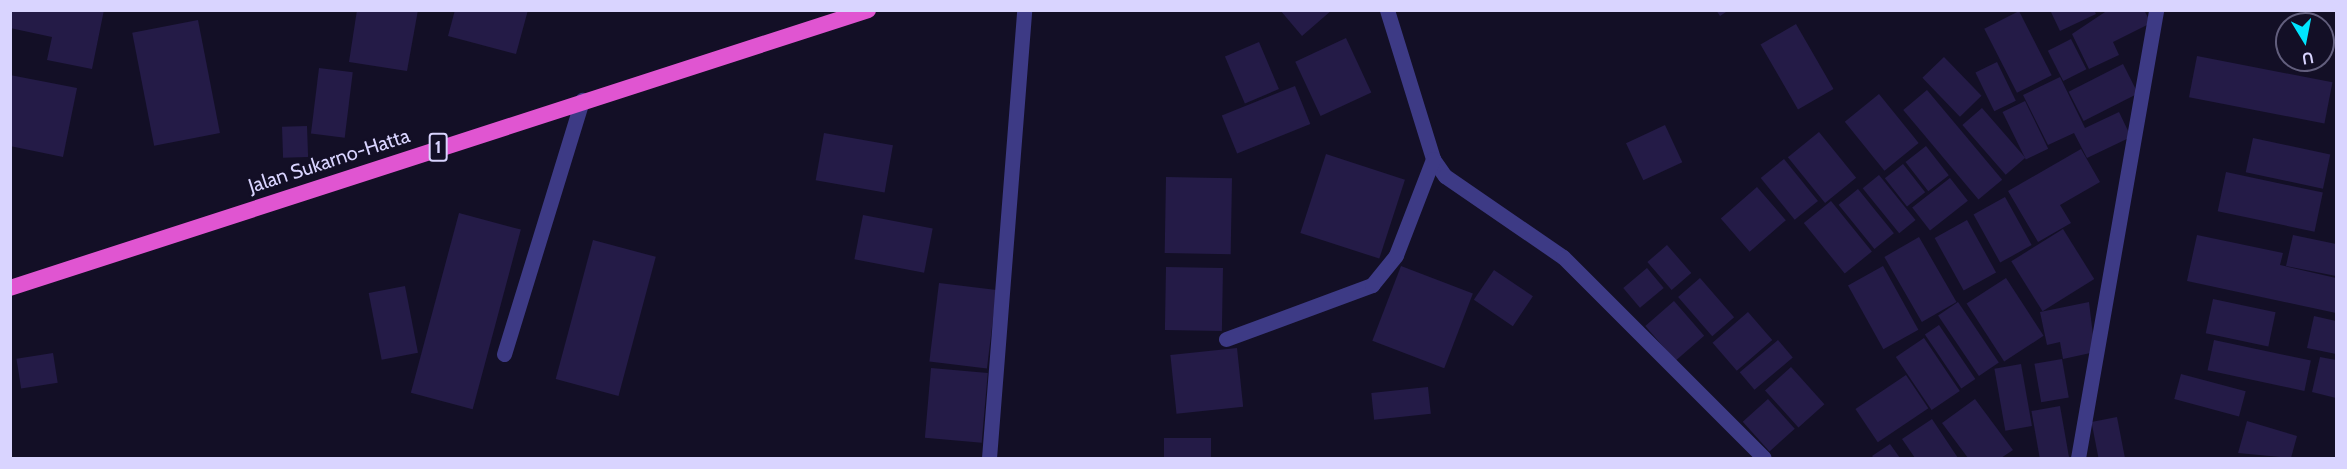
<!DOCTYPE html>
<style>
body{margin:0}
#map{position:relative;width:2347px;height:469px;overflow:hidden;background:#130f26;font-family:Cabin,sans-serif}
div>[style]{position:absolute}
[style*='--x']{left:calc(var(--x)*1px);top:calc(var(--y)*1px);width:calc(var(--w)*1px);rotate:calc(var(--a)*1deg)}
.building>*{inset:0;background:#241b47;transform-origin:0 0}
.service>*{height:15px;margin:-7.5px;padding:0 7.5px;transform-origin:7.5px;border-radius:7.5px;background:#3d3a85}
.minor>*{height:15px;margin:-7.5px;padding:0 7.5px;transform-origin:7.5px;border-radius:7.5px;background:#3d3a85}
.trunk>*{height:16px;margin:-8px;padding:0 8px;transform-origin:8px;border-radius:8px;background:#e055d1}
span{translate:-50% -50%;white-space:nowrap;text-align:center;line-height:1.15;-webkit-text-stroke:4.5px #130f26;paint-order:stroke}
.shield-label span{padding:2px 4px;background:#130f26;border:2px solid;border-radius:4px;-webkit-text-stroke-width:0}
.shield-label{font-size:18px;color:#d9d4ff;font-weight:700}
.street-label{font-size:20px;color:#d9d4ff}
.frame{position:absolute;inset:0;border:12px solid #d9d4ff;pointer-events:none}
.north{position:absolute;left:2275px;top:12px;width:60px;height:60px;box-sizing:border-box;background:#130f26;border:2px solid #625e7d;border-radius:50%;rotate:170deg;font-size:16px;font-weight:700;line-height:24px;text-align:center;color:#d9d4ff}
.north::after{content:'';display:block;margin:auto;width:21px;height:27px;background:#00e5ff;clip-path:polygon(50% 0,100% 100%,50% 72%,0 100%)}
</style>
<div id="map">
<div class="building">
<i style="clip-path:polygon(10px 10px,104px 10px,92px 69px,47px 60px,52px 37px,10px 28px)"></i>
<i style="clip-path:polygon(357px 10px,418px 10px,407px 71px,349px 62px)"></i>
<i style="clip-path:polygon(455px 10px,528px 10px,516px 54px,448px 36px)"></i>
<i style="clip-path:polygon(1280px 10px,1332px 10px,1302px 36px)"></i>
<i style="clip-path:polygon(1716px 10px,1729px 10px,1720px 16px)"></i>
<i style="clip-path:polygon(2050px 10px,2094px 10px,2096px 14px,2060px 31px)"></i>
<i style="clip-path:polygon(2108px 10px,2144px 10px,2151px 23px,2113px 42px,2119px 55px,2089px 69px,2072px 34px)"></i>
<i style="left:2019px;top:11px;width:72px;height:39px;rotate:63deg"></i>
<i style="left:198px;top:20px;width:115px;height:67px;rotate:79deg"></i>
<i style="left:1796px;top:24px;width:75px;height:41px;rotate:60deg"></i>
<i style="left:1346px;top:38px;width:60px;height:56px;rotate:65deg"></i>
<i style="left:2071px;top:39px;width:34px;height:26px;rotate:63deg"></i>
<i style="left:1259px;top:42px;width:51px;height:37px;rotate:67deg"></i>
<i style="left:2197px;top:56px;width:138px;height:42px;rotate:11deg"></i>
<i style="left:1944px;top:57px;width:54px;height:30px;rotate:46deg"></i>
<i style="left:1997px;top:62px;width:43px;height:24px;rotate:64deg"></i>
<i style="left:2123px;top:64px;width:33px;height:61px;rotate:63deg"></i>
<i style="left:319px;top:68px;width:34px;height:66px;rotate:7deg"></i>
<i style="clip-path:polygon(10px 75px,77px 88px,63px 157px,10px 146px)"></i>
<i style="clip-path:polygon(2060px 77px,2085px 128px,2119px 112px,2131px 137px,2087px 158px,2074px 133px,2048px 145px,2023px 95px)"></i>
<i style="left:1295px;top:86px;width:41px;height:79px;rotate:68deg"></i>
<i style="left:1927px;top:90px;width:117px;height:31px;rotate:50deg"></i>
<i style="left:1879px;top:94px;width:63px;height:44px;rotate:51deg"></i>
<i style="left:2025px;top:101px;width:53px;height:25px;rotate:64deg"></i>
<i style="left:1982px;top:108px;width:66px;height:26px;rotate:49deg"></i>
<i style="left:1665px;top:125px;width:41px;height:43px;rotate:65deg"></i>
<i style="left:307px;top:126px;width:31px;height:25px;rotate:88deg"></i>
<i style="left:1819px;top:132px;width:59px;height:40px;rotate:51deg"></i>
<i style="left:824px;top:133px;width:70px;height:48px;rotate:10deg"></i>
<i style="left:2253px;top:138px;width:79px;height:35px;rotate:12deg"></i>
<i style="left:1926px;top:146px;width:37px;height:26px;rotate:52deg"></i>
<i style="clip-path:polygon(2081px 149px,2100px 182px,2060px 205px,2071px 223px,2038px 242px,2008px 191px)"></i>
<i style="left:1326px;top:154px;width:83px;height:83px;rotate:18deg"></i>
<i style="left:1784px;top:159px;width:54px;height:30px;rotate:51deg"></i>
<i style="left:1903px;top:164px;width:36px;height:23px;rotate:52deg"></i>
<i style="left:2226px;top:172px;width:99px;height:40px;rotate:12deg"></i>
<i style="left:1879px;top:175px;width:58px;height:21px;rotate:51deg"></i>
<i style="left:1166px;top:177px;width:66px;height:76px;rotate:1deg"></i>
<i style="left:1950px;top:178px;width:29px;height:48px;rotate:52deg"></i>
<i style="left:1757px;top:187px;width:44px;height:48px;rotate:49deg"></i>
<i style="left:1858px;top:189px;width:57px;height:25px;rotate:51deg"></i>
<i style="left:2005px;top:197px;width:55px;height:36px;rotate:61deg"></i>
<i style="left:1831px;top:201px;width:65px;height:35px;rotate:51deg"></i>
<i style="left:459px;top:213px;width:64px;height:186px;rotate:15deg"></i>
<i style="left:863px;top:215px;width:71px;height:45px;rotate:11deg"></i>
<i style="left:1967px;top:220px;width:60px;height:37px;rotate:61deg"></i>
<i style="left:2063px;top:229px;width:59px;height:61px;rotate:58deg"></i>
<i style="clip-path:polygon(2197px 235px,2283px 253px,2280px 265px,2336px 278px,2336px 313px,2187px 281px)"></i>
<i style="clip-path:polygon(2293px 235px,2336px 244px,2336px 276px,2286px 266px)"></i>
<i style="left:1919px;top:237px;width:75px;height:40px;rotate:60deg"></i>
<i style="left:593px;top:240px;width:65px;height:144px;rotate:15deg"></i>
<i style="left:1667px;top:245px;width:37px;height:26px;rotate:49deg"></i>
<i style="left:1401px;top:266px;width:77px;height:80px;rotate:21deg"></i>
<i style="left:1883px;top:266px;width:73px;height:40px;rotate:61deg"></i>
<i style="left:1166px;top:267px;width:57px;height:63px;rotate:1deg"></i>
<i style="left:1647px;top:268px;width:26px;height:31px;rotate:50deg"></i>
<i style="left:1494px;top:270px;width:47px;height:36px;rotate:34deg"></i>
<i style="left:1700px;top:278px;width:52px;height:29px;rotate:49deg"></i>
<i style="left:2006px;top:278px;width:69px;height:47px;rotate:57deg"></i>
<i style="left:939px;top:283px;width:58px;height:79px;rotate:7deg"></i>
<i style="left:405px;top:286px;width:68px;height:37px;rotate:79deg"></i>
<i style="left:2213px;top:299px;width:64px;height:35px;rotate:12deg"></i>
<i style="left:1674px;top:301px;width:46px;height:38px;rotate:49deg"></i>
<i style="left:1958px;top:302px;width:73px;height:24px;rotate:56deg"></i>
<i style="clip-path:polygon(2089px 302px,2095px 352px,2063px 359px,2060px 342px,2047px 345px,2040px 312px)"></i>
<i style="left:1748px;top:312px;width:37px;height:47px;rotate:49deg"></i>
<i style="clip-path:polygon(2314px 316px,2336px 321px,2336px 354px,2307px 348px)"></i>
<i style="left:1939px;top:325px;width:65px;height:17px;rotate:56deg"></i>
<i style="left:1924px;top:338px;width:64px;height:34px;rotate:56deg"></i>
<i style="left:1778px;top:340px;width:23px;height:50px;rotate:50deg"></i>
<i style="left:2214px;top:340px;width:99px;height:31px;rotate:12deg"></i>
<i style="left:1237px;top:348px;width:59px;height:67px;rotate:84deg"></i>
<i style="left:53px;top:353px;width:30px;height:37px;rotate:81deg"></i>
<i style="clip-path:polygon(2320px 357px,2336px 360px,2336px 398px,2312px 392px)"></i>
<i style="left:2062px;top:359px;width:39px;height:28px;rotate:80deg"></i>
<i style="left:2021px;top:364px;width:63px;height:27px;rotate:80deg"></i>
<i style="left:1791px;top:367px;width:50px;height:35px;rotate:48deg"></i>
<i style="left:931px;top:368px;width:57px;height:70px;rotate:5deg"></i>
<i style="left:2181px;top:374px;width:67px;height:26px;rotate:15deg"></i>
<i style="left:1906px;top:375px;width:40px;height:61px;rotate:56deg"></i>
<i style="left:1428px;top:387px;width:27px;height:57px;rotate:84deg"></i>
<i style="left:1768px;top:399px;width:40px;height:34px;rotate:48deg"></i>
<i style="clip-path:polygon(1975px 399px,2013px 450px,2001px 458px,1968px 458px,1942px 423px)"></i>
<i style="left:2060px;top:406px;width:53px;height:29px;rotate:80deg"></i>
<i style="left:2117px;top:417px;width:42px;height:26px;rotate:79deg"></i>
<i style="clip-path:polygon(1932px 419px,1958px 458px,1915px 458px,1902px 439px)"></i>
<i style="clip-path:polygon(2247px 421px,2297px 436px,2291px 458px,2238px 453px)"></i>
<i style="left:1164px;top:438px;width:47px;height:20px"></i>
<i style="clip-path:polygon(1890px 444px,1900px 458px,1874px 458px,1872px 456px)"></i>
</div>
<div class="service">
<i style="--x:504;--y:354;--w:266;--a:-72.9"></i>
</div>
<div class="minor">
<i style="--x:1387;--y:10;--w:156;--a:72.8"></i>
<i style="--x:1433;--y:159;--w:21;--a:55"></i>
<i style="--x:1445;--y:176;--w:143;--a:34.5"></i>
<i style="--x:1563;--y:257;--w:284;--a:45"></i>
<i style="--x:1226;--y:339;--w:156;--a:-20.3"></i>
<i style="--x:1372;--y:285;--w:38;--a:-51"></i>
<i style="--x:1396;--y:255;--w:103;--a:-68.9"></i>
<i style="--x:989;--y:458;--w:449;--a:-85.5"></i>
<i style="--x:2078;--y:458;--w:455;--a:-80.1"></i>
</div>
<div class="trunk">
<i style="--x:10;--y:288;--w:902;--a:-17.95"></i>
</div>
<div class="shield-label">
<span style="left:438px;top:147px">1</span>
</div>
<div class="street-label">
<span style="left:329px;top:161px;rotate:-18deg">Jalan Sukarno-Hatta</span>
</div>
<div class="frame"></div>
<div class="north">U</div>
</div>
